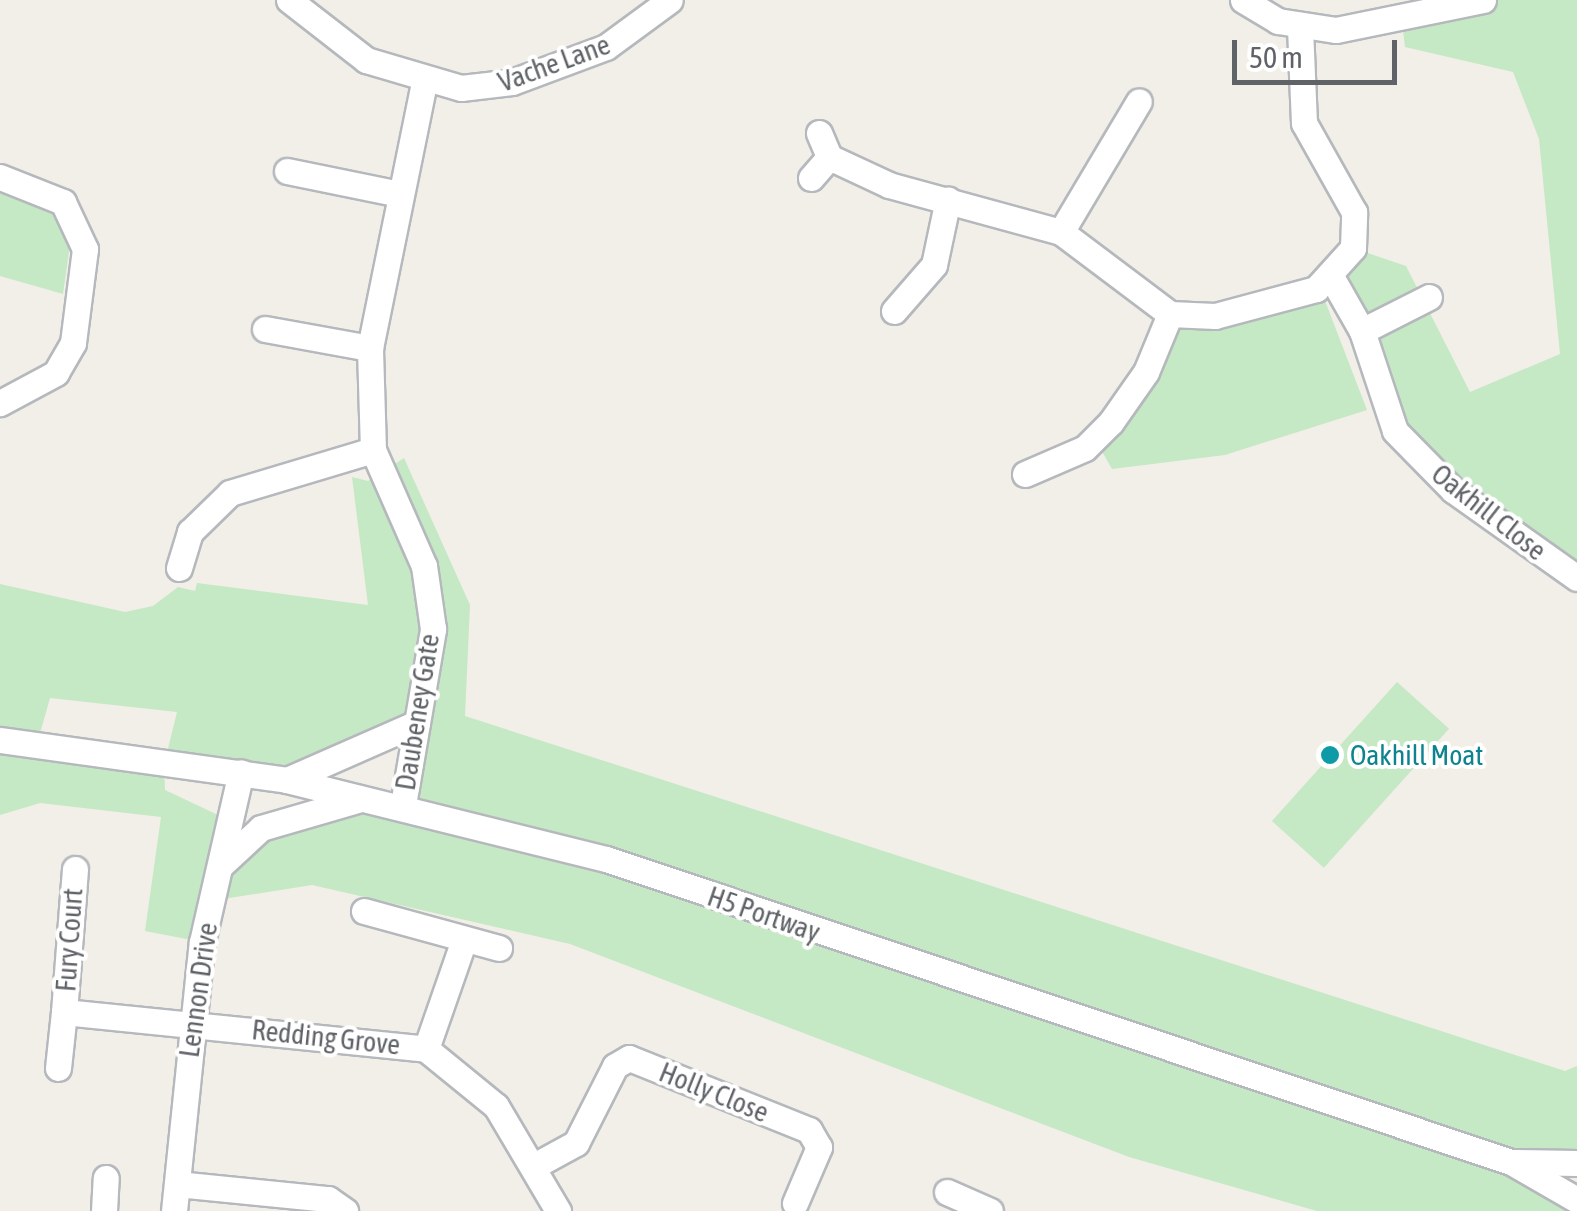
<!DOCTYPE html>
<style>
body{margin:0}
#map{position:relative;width:1577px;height:1211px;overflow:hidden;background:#f1efe8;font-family:"Asap Condensed",sans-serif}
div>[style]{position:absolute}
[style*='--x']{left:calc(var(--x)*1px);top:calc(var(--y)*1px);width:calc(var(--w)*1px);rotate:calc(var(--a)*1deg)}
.green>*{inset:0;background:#c5e8c5;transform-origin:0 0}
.roads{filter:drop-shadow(2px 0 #b5b8bc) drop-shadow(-2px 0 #b5b8bc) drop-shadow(0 2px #b5b8bc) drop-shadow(0 -2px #b5b8bc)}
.minor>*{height:25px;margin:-12.5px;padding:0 12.5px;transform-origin:12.5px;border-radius:12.5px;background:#fff}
.dots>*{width:28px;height:28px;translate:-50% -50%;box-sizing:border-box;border:5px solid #fff;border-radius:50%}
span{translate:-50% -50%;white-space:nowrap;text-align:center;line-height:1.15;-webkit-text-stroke:8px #fff;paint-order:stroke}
.street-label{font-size:28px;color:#5f6368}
.culture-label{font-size:28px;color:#0d838f}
.left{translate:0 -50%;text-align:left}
.scale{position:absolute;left:1232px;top:40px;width:165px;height:45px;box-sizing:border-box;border:5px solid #5f6368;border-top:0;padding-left:12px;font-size:30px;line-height:35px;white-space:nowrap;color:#5f6368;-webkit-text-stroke:8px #fff;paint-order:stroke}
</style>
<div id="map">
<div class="green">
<i style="clip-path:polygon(1483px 0,1577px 0,1577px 578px,1395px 431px,1333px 280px,1353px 248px,1406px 266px,1470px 392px,1560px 354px,1539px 139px,1513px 72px,1405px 47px,1401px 14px)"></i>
<i style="clip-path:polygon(0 187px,50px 204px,62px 222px,70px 245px,63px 294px,0 276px)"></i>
<i style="clip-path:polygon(1322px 293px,1367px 410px,1225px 455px,1112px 469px,1100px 448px,1173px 331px)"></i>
<i style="clip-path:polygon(evenodd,404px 458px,470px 605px,465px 716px,1565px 1071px,1577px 1066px,1577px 1163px,1514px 1162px,1577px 1211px,1317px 1211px,1129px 1157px,570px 944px,312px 885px,211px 901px,202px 942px,145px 931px,161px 817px,40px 803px,0 815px,0 584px,125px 612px,153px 606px,178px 587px,195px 591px,197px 583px,368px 605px,352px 477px,368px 481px,404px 458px,50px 698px,177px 712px,164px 765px,37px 744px,50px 698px,404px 458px,417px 725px,402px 805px,226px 841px,218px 815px,165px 790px,164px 766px,287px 780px,417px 725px)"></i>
<i style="left:1397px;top:682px;width:70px;height:187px;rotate:42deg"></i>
</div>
<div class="roads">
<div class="minor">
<i style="--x:289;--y:0;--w:98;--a:37.9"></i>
<i style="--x:366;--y:60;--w:99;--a:16.4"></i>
<i style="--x:461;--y:88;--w:51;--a:-6.7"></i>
<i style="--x:512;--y:82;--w:100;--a:-20.4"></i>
<i style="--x:606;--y:47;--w:79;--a:-36.3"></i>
<i style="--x:1243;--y:0;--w:41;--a:31"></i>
<i style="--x:1278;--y:21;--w:59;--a:8.8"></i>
<i style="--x:1336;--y:30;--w:150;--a:-11.5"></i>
<i style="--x:819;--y:133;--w:26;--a:67"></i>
<i style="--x:829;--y:157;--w:66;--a:25"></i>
<i style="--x:889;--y:185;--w:178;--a:15.3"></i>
<i style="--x:1061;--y:232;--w:136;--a:37"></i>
<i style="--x:1170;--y:314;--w:45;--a:2.5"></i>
<i style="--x:1215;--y:316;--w:105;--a:-15"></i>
<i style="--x:1316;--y:289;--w:55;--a:-47.9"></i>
<i style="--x:1353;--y:248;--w:36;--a:-88"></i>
<i style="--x:1354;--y:212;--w:102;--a:-119.3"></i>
<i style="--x:1304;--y:123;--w:95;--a:-92.4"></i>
<i style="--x:287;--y:171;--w:115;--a:11.5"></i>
<i style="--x:0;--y:177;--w:68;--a:21.6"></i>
<i style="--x:63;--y:202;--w:52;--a:64.9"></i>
<i style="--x:85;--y:249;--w:95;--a:97.3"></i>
<i style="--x:73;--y:343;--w:34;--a:120"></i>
<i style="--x:56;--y:373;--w:64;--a:151.8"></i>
<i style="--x:811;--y:178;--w:28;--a:-49"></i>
<i style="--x:1061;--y:232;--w:152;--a:-59.2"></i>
<i style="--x:1333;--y:280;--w:59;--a:60.4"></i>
<i style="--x:1362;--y:331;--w:105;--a:71.7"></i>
<i style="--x:1395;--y:431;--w:83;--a:45.5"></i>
<i style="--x:1453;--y:490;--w:152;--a:35.4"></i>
<i style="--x:894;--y:311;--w:61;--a:-49"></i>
<i style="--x:934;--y:265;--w:67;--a:-78"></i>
<i style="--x:265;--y:329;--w:107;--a:10.3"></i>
<i style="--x:1362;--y:331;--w:75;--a:-26.9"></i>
<i style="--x:1025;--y:474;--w:65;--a:-23.4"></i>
<i style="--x:1085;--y:448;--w:37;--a:-45"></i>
<i style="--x:1111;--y:422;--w:61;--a:-55"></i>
<i style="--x:1146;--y:372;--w:63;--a:-67.5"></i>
<i style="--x:179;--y:568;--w:38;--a:-73"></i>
<i style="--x:190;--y:532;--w:56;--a:-44.3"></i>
<i style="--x:230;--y:493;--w:149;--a:-16.7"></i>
<i style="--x:0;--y:740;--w:290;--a:7.9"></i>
<i style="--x:287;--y:780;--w:329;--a:13.9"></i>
<i style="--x:606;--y:859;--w:954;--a:18.51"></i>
<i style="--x:1511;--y:1162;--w:76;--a:29.9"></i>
<i style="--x:287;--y:780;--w:142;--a:-23.7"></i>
<i style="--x:403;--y:805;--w:179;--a:-80.3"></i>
<i style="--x:433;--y:629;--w:64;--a:-98.1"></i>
<i style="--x:424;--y:566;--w:127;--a:-113.7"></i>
<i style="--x:373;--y:450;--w:102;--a:-91.7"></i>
<i style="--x:370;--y:348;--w:270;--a:-78.5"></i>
<i style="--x:221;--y:865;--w:54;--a:-42.8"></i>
<i style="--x:261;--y:828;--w:104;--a:-16.2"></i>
<i style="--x:75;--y:869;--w:143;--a:94.4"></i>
<i style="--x:64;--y:1012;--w:364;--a:5.8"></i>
<i style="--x:426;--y:1049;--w:90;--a:39.2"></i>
<i style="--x:496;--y:1106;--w:122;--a:59.4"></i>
<i style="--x:364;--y:911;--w:140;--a:15.3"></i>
<i style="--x:426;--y:1049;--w:115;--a:-70.8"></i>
<i style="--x:58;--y:1068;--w:56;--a:-83.9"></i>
<i style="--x:1516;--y:1162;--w:61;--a:0.9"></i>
<i style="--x:534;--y:1166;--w:48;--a:-28.7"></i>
<i style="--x:576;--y:1143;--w:86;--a:-63.1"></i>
<i style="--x:615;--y:1066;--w:16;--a:-30"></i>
<i style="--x:629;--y:1058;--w:194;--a:21.8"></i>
<i style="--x:809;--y:1130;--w:20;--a:60"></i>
<i style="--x:819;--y:1147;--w:61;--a:113.2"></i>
<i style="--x:177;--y:1184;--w:152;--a:5.7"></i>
<i style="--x:328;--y:1199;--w:21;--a:35"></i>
<i style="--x:947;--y:1192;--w:47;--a:23.8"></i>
<i style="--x:104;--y:1211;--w:33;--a:-87"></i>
<i style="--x:174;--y:1211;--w:270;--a:-84.1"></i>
<i style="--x:202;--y:942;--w:174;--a:-77.1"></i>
</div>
</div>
<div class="dots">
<i style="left:1330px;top:755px;background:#0f9aa8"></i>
</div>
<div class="street-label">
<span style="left:554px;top:63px;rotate:-20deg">Vache Lane</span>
<span style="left:1489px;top:512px;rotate:38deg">Oakhill Close</span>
<span style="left:417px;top:712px;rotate:-81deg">Daubeney Gate</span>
<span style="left:764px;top:914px;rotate:19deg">H5 Portway</span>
<span style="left:69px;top:940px;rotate:-86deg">Fury Court</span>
<span style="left:198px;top:990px;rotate:-82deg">Lennon Drive</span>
<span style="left:326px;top:1037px;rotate:6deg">Redding Grove</span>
<span style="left:714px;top:1092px;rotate:22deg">Holly Close</span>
</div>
<div class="culture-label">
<span class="left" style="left:1350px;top:755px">Oakhill Moat</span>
</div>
<div class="scale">50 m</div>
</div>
